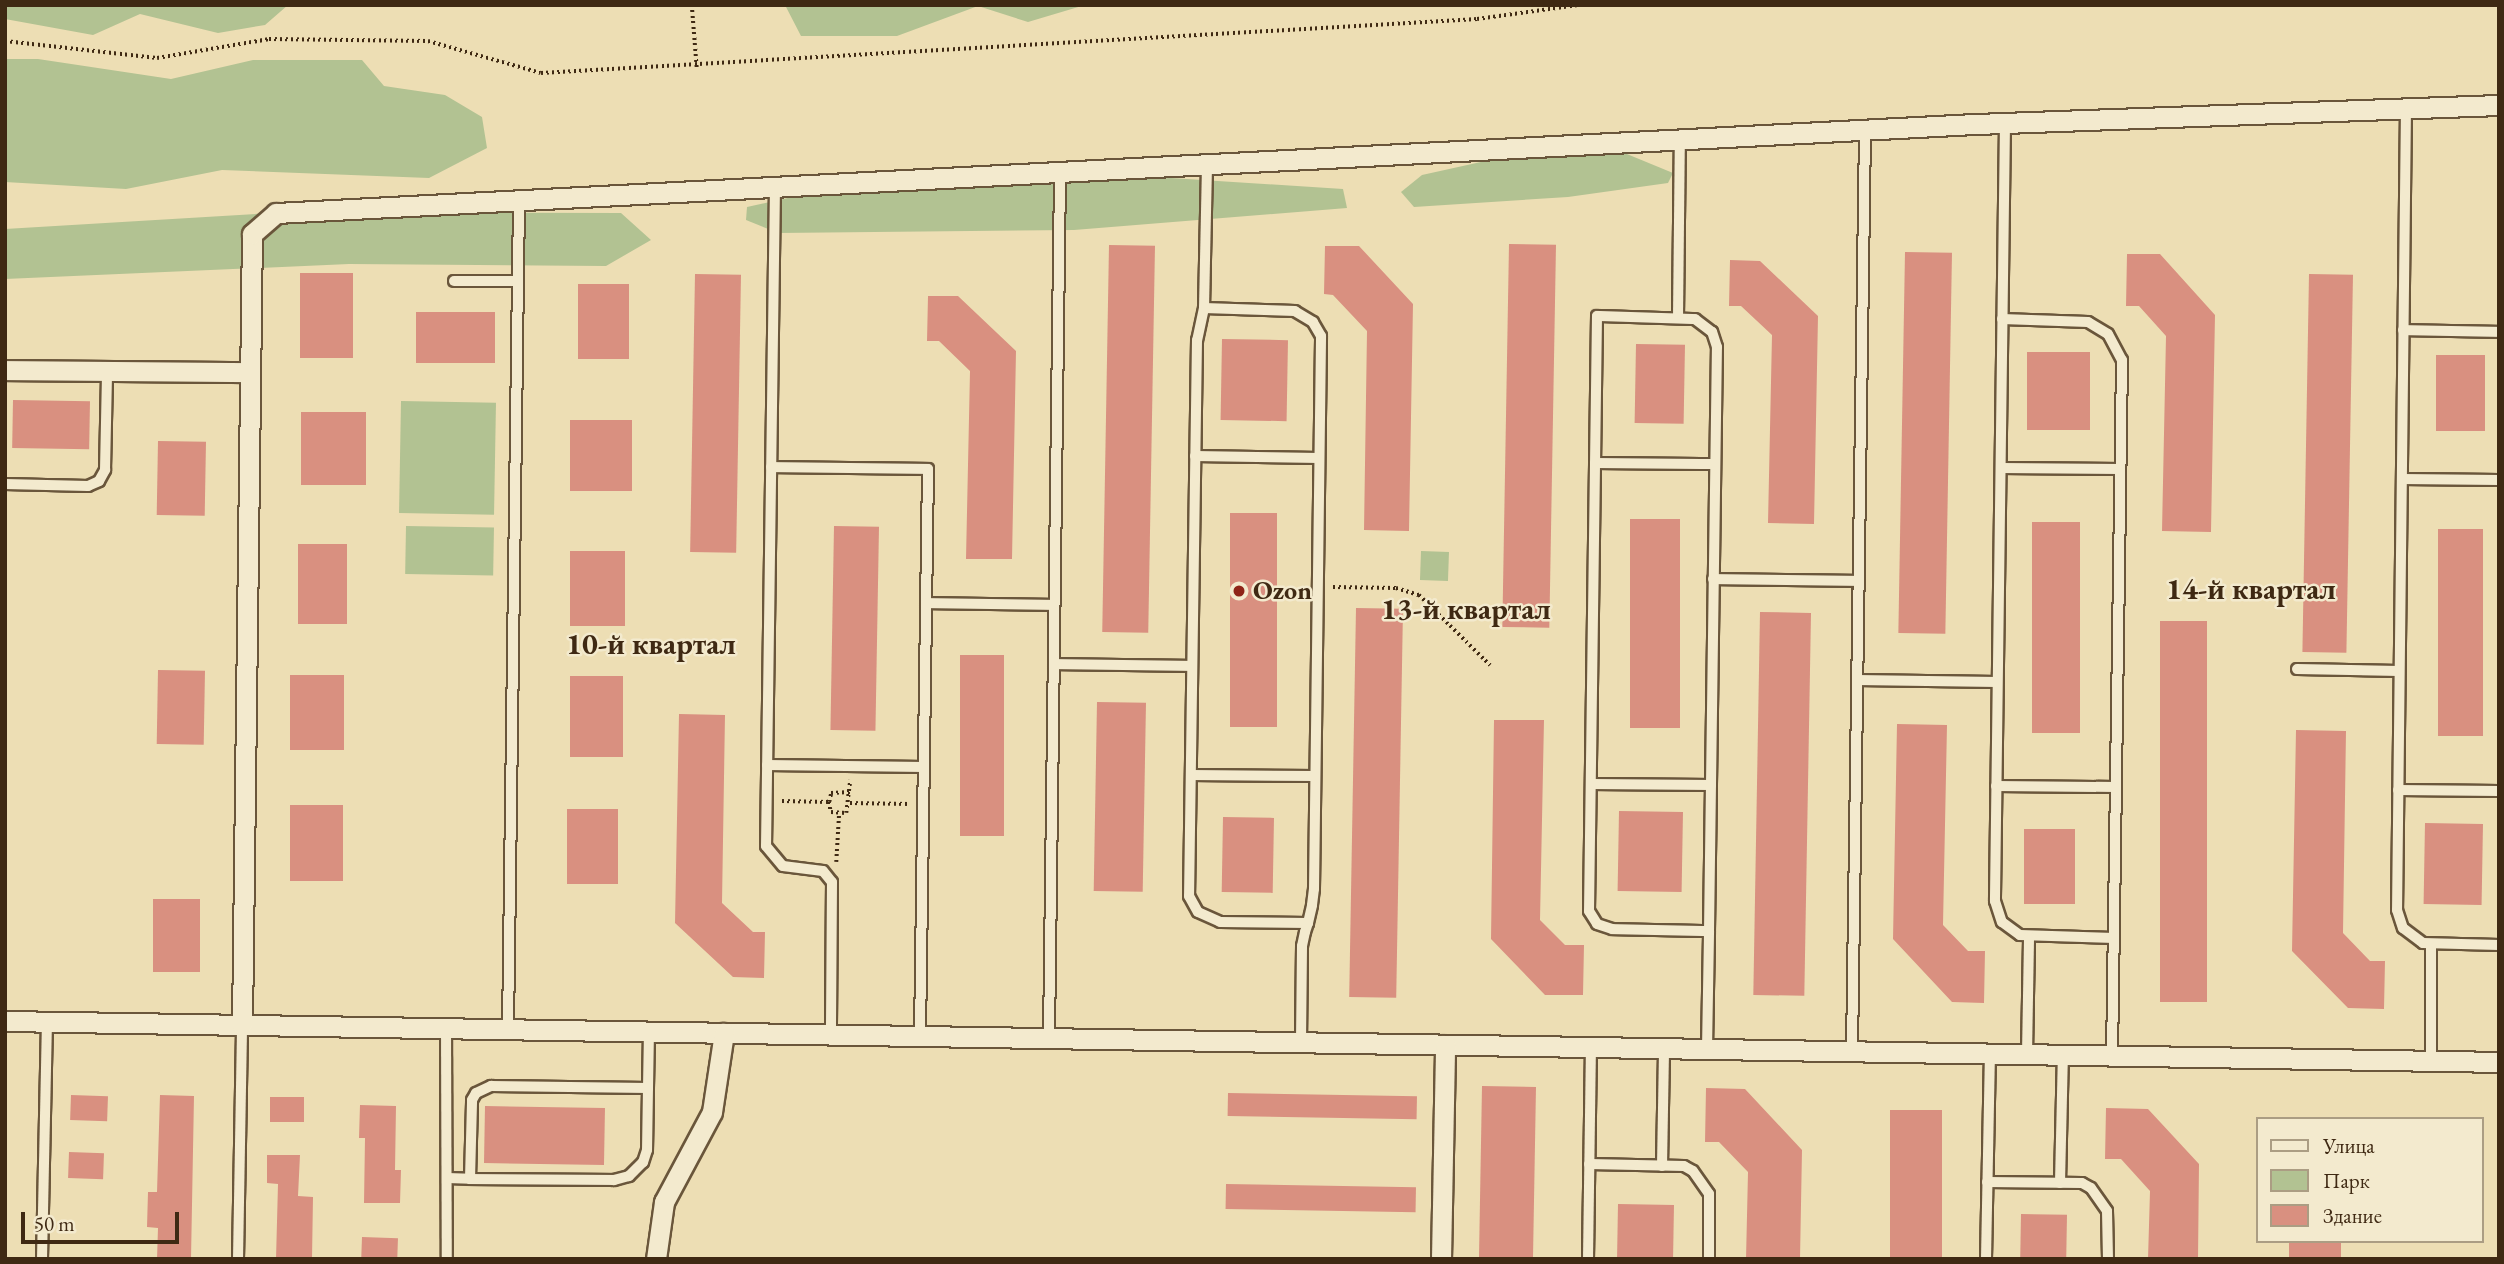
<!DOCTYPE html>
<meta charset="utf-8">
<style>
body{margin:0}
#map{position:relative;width:2504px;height:1264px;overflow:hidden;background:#eddeb4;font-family:"EB Garamond",serif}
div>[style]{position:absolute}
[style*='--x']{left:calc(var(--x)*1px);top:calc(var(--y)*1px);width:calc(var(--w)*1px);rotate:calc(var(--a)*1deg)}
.green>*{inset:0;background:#b2c292;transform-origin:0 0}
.building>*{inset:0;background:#d99080;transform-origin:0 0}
.path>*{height:3.5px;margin-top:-1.75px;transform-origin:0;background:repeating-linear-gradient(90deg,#3f2913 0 2px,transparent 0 5.5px)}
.roads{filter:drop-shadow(2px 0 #6a563b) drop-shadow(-2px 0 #6a563b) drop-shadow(0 2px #6a563b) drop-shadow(0 -2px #6a563b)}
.service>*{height:10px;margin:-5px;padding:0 5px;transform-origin:5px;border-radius:5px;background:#f3eace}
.minor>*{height:19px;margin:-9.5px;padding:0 9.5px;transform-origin:9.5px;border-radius:9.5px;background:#f3eace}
.dots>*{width:19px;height:19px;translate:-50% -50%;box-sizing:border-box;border:4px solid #f3eace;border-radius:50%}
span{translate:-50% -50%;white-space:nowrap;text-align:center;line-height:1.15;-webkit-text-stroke:5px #f3eace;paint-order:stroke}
.poi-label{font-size:26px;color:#3f2913;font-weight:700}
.left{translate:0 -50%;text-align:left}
.quarter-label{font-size:30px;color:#3f2913;font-weight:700}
.frame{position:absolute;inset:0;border:7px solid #3f2913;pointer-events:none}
.legend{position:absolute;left:2256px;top:1117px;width:228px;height:126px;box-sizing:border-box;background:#f3eace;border:2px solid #ab9d83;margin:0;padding:9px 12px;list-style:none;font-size:21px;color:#3f2913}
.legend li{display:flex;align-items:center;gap:14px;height:35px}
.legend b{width:35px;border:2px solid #ab9d83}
.scale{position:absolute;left:21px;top:1212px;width:158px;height:32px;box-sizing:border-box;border:4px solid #3f2913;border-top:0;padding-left:9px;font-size:21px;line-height:24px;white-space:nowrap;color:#3f2913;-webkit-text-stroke:5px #f3eace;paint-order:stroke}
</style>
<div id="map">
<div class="green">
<i style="clip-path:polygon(5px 5px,288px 5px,265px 25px,218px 33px,140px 14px,93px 35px,5px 19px)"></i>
<i style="clip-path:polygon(785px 5px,1085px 5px,1028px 22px,978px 6px,897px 36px,801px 36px)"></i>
<i style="clip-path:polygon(5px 59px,38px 59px,171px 79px,253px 60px,362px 60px,384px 86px,445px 95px,482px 117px,487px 148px,429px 178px,222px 170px,126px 189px,5px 182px)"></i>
<i style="clip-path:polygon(1622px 152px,1673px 173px,1668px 183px,1568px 197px,1414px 207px,1401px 192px,1422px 175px,1508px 156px)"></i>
<i style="clip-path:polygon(1171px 178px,1343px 189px,1347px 208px,1074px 230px,778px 233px,746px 220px,747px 207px,819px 191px)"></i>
<i style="clip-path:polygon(288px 212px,621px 213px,651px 240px,606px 266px,349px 264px,5px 279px,5px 229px)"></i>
<i style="left:401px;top:401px;width:95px;height:112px;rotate:1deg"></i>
<i style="left:406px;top:526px;width:88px;height:48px;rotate:1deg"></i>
<i style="left:1421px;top:551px;width:28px;height:29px;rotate:2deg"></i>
</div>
<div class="building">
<i style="left:1509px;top:244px;width:47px;height:383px;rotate:1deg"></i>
<i style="left:1109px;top:245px;width:46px;height:387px;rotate:1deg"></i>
<i style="clip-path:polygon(1325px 246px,1359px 246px,1413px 304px,1409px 531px,1364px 530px,1367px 331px,1333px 295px,1324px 294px)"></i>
<i style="left:1905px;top:252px;width:47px;height:381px;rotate:1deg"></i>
<i style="clip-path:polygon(2127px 254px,2160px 254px,2215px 315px,2211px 532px,2162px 531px,2166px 336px,2139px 306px,2126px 306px)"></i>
<i style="clip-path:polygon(1730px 260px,1760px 261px,1818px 316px,1814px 524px,1768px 523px,1772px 335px,1741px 306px,1729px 306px)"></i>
<i style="left:300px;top:273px;width:53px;height:85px"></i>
<i style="left:695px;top:274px;width:46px;height:278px;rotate:1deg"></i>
<i style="left:2309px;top:274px;width:44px;height:378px;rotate:1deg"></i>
<i style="left:578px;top:284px;width:51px;height:75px"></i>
<i style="clip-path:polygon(928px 296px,958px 296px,1016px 351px,1012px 559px,966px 559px,970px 371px,939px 341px,927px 341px)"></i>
<i style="left:416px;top:312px;width:79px;height:51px"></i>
<i style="left:1222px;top:339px;width:66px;height:81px;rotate:1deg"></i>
<i style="left:1636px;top:344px;width:49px;height:79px;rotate:1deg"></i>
<i style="left:2027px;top:352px;width:63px;height:78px"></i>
<i style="left:2436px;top:355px;width:49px;height:76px"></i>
<i style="left:13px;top:400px;width:77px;height:48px;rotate:1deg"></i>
<i style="left:301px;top:412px;width:65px;height:73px"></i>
<i style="left:570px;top:420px;width:62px;height:71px"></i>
<i style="left:158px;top:441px;width:48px;height:74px;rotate:1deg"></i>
<i style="left:1230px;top:513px;width:47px;height:214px"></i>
<i style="left:1630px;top:519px;width:50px;height:209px"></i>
<i style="left:2032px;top:522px;width:48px;height:211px"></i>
<i style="left:834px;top:526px;width:45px;height:204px;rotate:1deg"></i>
<i style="left:2438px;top:529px;width:45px;height:207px"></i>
<i style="left:298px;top:544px;width:49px;height:80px"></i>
<i style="left:570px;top:551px;width:55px;height:75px"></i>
<i style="left:1356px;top:608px;width:47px;height:389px;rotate:1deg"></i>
<i style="left:1760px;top:612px;width:51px;height:383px;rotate:1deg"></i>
<i style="left:2160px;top:621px;width:47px;height:381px"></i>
<i style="left:960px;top:655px;width:44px;height:181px"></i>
<i style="left:158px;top:670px;width:47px;height:74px;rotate:1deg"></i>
<i style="left:290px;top:675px;width:54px;height:75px"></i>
<i style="left:570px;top:676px;width:53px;height:81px"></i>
<i style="left:1097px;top:702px;width:49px;height:189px;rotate:1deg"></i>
<i style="clip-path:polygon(679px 714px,725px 715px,722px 903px,753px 932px,765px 932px,764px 978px,733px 977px,675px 923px)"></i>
<i style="clip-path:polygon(1494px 720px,1544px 720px,1540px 920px,1565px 945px,1584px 945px,1583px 995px,1545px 995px,1491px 939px)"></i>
<i style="clip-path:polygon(1897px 724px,1947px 725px,1943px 925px,1968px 951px,1985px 951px,1984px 1003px,1952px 1002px,1893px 939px)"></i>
<i style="clip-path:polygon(2296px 730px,2346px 731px,2343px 933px,2370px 961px,2385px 961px,2384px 1009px,2348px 1008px,2292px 951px)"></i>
<i style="left:290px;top:805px;width:53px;height:76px"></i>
<i style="left:567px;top:809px;width:51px;height:75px"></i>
<i style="left:1619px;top:811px;width:64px;height:80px;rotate:1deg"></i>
<i style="left:1223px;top:817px;width:51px;height:75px;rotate:1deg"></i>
<i style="left:2425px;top:823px;width:58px;height:81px;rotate:1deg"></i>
<i style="left:2024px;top:829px;width:51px;height:75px"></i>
<i style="left:153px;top:899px;width:47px;height:73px"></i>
<i style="left:1482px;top:1086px;width:54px;height:173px;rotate:1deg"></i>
<i style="clip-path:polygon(1706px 1088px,1745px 1089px,1802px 1150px,1800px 1259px,1746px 1259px,1748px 1172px,1719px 1142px,1705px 1142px)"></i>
<i style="left:1228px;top:1093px;width:189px;height:23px;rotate:1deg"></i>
<i style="left:71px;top:1095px;width:37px;height:25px;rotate:2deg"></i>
<i style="clip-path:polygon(160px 1095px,194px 1096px,191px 1259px,157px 1259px,158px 1228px,147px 1227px,148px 1192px,157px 1192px)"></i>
<i style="left:270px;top:1097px;width:34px;height:25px"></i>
<i style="clip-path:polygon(360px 1105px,396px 1106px,395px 1170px,401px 1170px,400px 1203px,364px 1203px,365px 1138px,359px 1138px)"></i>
<i style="left:485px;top:1106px;width:120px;height:57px;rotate:1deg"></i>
<i style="clip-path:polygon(2106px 1108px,2148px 1109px,2199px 1164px,2198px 1259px,2148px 1259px,2150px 1191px,2121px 1159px,2105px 1159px)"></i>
<i style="left:1890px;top:1110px;width:52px;height:149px"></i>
<i style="left:69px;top:1152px;width:35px;height:26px;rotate:2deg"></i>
<i style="clip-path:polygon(267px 1155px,300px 1155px,298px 1196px,313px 1197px,312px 1259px,276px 1259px,278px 1184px,267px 1183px)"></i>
<i style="left:1226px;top:1184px;width:190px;height:25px;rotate:1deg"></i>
<i style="left:1618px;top:1204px;width:56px;height:55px;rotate:1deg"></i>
<i style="left:2021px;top:1214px;width:46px;height:45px;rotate:1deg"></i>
<i style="left:362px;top:1237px;width:36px;height:22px;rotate:2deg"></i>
<i style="left:2289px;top:1241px;width:52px;height:18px"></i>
</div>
<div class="path">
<i style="--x:692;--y:5;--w:63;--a:85.5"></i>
<i style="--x:5;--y:41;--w:153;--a:6.4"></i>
<i style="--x:157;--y:58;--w:114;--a:-9.6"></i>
<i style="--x:269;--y:39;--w:159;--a:0.7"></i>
<i style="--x:428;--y:41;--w:117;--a:15.8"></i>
<i style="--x:541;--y:73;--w:938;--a:-3.3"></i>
<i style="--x:1477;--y:19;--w:102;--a:-7.9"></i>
<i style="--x:1333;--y:587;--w:63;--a:0.9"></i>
<i style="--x:1396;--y:588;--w:24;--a:17"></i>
<i style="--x:1419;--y:595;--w:100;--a:44.6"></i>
<i style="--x:782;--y:801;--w:47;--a:1.2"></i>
<i style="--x:829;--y:802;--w:10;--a:79"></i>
<i style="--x:831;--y:812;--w:15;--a:4"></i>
<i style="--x:846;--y:813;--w:33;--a:-83"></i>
<i style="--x:829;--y:802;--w:9;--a:-77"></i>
<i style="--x:831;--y:793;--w:19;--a:-3"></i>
<i style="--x:850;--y:803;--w:60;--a:1"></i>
<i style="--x:836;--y:862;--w:50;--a:-86.6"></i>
</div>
<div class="roads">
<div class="service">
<i style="--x:2406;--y:107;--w:803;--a:90.64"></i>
<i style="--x:2397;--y:910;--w:19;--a:72"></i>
<i style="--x:2403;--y:928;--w:25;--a:37"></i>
<i style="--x:2423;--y:943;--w:76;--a:1.5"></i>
<i style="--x:2005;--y:123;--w:778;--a:90.74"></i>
<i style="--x:1995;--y:901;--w:22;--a:72"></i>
<i style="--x:2002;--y:922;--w:22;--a:36"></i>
<i style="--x:2020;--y:935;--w:94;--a:1.8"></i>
<i style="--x:775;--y:186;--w:660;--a:90.78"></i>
<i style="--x:766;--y:846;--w:26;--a:50"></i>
<i style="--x:783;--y:866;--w:40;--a:7.1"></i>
<i style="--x:823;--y:871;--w:14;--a:51"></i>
<i style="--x:832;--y:882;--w:153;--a:90.4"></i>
<i style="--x:454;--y:281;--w:64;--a:0"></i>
<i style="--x:1204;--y:308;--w:144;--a:-88.8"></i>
<i style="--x:1678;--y:317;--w:178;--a:-89.4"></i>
<i style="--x:2002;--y:319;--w:86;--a:2"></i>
<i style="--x:2088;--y:322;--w:23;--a:31"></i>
<i style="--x:2108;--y:334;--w:30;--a:62"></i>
<i style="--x:2122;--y:360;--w:696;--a:90.82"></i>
<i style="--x:2403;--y:330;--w:96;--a:1.2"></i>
<i style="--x:1195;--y:456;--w:124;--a:0.9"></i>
<i style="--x:1595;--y:463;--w:120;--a:0.5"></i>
<i style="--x:771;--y:467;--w:157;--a:0.7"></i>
<i style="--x:928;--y:469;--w:567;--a:90.81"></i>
<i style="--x:2001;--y:468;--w:119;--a:0.5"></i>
<i style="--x:2402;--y:479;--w:97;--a:0.6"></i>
<i style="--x:5;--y:484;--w:83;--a:1.4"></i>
<i style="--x:88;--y:486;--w:12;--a:-24"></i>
<i style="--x:99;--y:481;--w:13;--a:-61"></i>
<i style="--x:105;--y:470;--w:99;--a:-88.8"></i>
<i style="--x:1713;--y:579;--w:146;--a:0.8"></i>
<i style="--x:926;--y:603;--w:128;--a:0.9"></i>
<i style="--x:1054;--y:664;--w:138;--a:0.8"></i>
<i style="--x:2297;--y:669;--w:102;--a:1.1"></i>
<i style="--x:1857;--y:680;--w:140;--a:0.8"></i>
<i style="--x:767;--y:765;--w:157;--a:0.7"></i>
<i style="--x:1191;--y:775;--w:124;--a:0.5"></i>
<i style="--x:1591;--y:784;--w:120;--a:0.5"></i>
<i style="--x:1996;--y:786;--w:120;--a:0.5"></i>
<i style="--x:2398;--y:790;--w:101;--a:0.6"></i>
<i style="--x:446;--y:1029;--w:230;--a:89.8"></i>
<i style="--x:508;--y:1030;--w:830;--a:-89.24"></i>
<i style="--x:1049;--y:1038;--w:867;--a:-89.27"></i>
<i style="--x:1301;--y:1042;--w:96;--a:-89.4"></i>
<i style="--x:1302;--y:946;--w:14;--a:-78"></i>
<i style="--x:1305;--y:932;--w:9;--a:-72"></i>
<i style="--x:1308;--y:923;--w:18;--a:-77"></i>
<i style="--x:1312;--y:905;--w:16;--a:-83"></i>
<i style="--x:1314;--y:889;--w:553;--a:-89.27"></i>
<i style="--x:1321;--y:336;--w:16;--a:-120"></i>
<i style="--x:1313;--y:322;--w:21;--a:-149"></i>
<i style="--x:1295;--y:311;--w:91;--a:-178.1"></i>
<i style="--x:1204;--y:308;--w:33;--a:102"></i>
<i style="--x:1197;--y:340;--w:556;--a:90.82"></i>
<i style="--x:1189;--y:896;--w:18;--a:61"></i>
<i style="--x:1198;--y:912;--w:24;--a:24"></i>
<i style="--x:1220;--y:922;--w:88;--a:0.7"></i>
<i style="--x:1707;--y:1049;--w:118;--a:-89"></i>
<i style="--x:1709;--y:931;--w:584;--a:-89.22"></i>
<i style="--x:1717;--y:347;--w:16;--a:-108"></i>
<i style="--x:1712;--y:332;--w:21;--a:-143"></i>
<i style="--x:1695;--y:319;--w:98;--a:-178.2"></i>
<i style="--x:1597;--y:316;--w:595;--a:90.77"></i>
<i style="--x:1589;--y:911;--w:15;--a:58"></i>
<i style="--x:1597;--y:924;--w:16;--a:18"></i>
<i style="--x:1612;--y:929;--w:97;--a:1.2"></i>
<i style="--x:1852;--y:1051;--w:921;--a:-89.19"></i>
<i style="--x:2027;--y:1054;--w:117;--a:-89"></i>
<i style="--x:2431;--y:1061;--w:116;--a:-90"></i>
<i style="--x:648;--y:1088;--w:62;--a:90.9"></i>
<i style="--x:647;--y:1150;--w:13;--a:108"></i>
<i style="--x:643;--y:1162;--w:20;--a:135"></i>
<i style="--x:629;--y:1176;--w:16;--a:165"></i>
<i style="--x:614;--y:1180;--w:144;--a:-179.6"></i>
<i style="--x:470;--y:1179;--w:79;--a:-88.5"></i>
<i style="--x:472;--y:1100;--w:8;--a:-60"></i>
<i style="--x:476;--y:1093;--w:17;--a:-25"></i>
<i style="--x:491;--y:1086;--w:157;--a:0.7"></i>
<i style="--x:648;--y:1088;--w:56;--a:-89"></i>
<i style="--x:1589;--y:1164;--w:95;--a:1.2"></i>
<i style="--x:1684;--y:1166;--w:10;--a:29"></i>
<i style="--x:1693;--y:1171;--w:28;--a:55"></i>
<i style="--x:1709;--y:1194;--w:65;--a:90"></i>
<i style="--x:1662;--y:1166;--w:118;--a:-89"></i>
<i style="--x:447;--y:1178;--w:23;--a:2"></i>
<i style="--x:1987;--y:1182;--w:95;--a:0.6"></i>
<i style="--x:2082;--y:1183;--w:10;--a:29"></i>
<i style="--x:2091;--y:1188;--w:28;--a:55"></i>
<i style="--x:2107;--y:1211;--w:48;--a:88.8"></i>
<i style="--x:2060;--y:1183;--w:128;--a:-88.7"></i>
<i style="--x:42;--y:1259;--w:237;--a:-88.8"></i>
<i style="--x:238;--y:1259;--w:234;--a:-89"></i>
<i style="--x:1588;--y:1259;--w:212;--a:-89.2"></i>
<i style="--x:1986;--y:1259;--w:206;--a:-88.9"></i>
</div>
<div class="minor">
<i style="--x:5;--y:370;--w:245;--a:0.5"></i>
<i style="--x:5;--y:1021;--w:2494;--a:0.94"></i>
<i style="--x:242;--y:1025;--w:791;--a:-89.28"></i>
<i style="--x:252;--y:234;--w:32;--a:-41"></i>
<i style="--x:276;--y:213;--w:1702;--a:-3"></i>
<i style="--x:1976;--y:124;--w:523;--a:-2.08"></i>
<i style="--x:656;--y:1259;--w:58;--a:-82"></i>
<i style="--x:664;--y:1202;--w:102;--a:-61.9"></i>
<i style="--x:712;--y:1112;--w:80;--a:-81.4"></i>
<i style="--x:1441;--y:1259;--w:214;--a:-88.9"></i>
</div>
</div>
<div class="dots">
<i style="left:1239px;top:591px;background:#8f2418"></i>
</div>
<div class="poi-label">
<span class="left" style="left:1253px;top:591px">Ozon</span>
</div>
<div class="quarter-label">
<span style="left:2251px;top:589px">14-й квартал</span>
<span style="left:1466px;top:609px">13-й квартал</span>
<span style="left:651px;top:644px">10-й квартал</span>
</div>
<div class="frame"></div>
<ul class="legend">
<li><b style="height:9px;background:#f3eace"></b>Улица</li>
<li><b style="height:19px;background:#b2c292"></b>Парк</li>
<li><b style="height:19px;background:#d99080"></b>Здание</li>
</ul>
<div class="scale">50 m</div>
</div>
